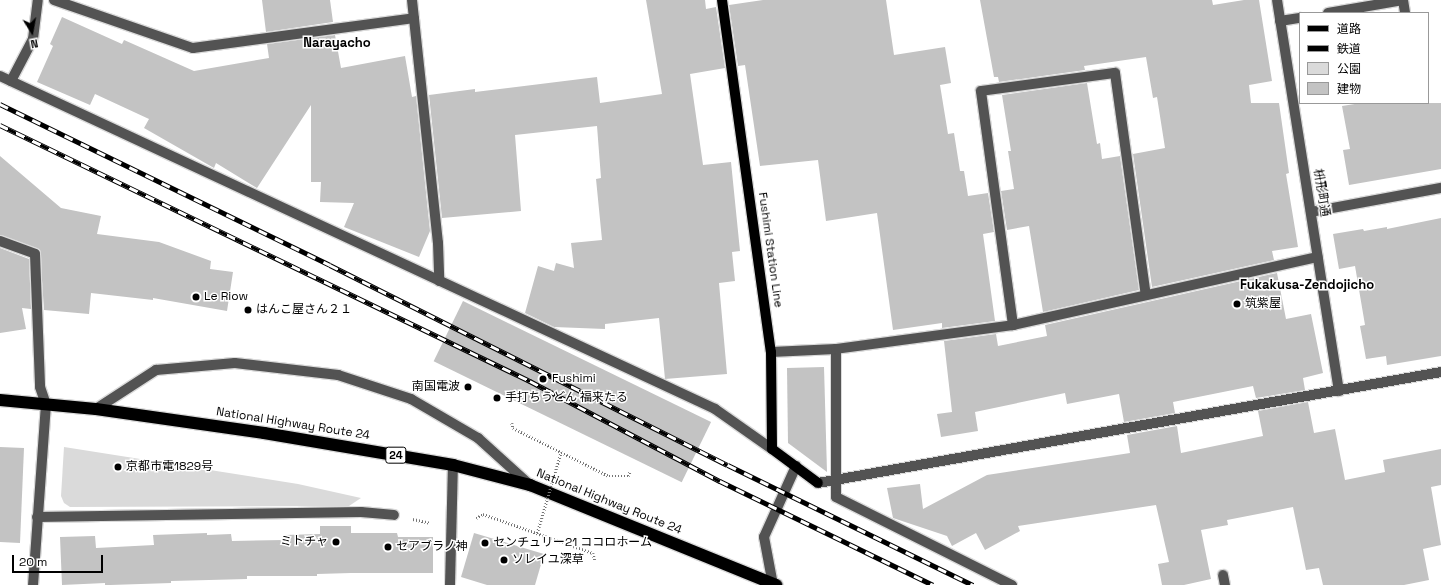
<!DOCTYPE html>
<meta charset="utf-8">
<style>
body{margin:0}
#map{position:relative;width:1441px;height:585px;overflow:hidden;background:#fff;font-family:"Space Grotesk","Noto Sans JP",sans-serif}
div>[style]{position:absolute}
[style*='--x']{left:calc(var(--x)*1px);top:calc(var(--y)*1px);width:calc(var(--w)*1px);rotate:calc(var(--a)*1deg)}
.green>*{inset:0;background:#dadada}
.building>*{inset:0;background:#c3c3c3;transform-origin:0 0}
.path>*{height:2.5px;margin-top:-1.25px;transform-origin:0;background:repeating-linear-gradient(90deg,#757575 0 1px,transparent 0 3px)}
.roads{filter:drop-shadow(1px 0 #dbdbdb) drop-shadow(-1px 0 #dbdbdb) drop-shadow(0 1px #dbdbdb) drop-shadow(0 -1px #dbdbdb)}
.minor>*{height:10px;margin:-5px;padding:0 5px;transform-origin:5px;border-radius:5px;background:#535353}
.major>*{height:10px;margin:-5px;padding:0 5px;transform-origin:5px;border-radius:5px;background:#000}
.highway>*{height:12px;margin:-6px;padding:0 6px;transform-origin:6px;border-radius:6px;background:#000}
.rail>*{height:4.5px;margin-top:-2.25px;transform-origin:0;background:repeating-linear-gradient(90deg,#fff 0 9px,#000 0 18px);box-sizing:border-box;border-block:1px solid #000}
.path-bridge>*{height:2.5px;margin-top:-1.25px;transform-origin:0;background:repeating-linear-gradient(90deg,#757575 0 1px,transparent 0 3px)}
.dots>*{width:11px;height:11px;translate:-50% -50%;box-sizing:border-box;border:2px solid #fff;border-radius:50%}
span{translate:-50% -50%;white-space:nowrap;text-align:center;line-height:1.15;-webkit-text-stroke:3px #fff;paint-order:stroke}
.shield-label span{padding:1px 3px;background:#fff;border:1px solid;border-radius:3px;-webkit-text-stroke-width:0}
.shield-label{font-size:11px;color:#000;font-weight:700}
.street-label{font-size:12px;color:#000}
.poi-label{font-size:12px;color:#000}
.left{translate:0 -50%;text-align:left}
.right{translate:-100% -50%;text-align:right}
.neighbourhood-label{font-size:13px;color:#000;font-weight:700}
.legend{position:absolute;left:1299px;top:12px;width:130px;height:92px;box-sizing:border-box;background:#fff;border:1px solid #999;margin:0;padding:5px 7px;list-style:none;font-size:12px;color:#000}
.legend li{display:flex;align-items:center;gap:8px;height:20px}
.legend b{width:20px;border:1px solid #999}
.north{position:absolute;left:12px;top:12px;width:40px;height:40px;-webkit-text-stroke:3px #fff;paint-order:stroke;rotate:169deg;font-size:11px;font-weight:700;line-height:16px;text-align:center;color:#000}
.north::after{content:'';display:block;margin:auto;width:14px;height:18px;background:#000;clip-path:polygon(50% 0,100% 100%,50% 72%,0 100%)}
.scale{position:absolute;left:12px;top:555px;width:91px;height:18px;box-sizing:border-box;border:2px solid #000;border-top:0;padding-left:5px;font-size:12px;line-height:14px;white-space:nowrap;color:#000;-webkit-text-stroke:3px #fff;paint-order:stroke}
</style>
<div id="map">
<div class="green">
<i style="clip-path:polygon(64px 447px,298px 484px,361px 498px,349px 506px,70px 507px,64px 503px,61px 496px)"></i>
</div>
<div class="building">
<i style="clip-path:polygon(262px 0,330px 0,333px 22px,266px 32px)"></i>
<i style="clip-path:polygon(646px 0,705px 0,706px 9px,716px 7px,725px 68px,690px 74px,703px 165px,731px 162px,740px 251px,732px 252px,735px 281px,719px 283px,727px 374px,665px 379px,659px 318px,605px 324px,605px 329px,554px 327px,525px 313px,538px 266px,554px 271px,556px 263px,574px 268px,571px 243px,602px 240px,596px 179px,601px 178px,597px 126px,515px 135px,521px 211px,442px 218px,429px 95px,475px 89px,475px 92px,597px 77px,600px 103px,662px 94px)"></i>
<i style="clip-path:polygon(763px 0,886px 0,894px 55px,945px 47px,951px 83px,940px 85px,948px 134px,954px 133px,960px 171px,964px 171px,968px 196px,988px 193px,994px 232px,983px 234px,995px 321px,942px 328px,942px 323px,893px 330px,877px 213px,826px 221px,818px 160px,760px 166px,745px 65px,738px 66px,729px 5px)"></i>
<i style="clip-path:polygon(980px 0,1212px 0,1213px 5px,1244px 0,1259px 0,1272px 81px,1249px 85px,1251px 103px,1279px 103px,1289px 173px,1286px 174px,1298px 247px,1272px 251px,1274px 260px,1152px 287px,1133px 154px,1165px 148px,1157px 97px,1153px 98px,1146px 57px,1084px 66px,1085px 70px,999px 82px,998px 77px,994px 77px)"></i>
<i style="clip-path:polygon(62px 17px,122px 44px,124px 40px,194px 71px,269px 58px,267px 44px,335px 35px,341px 68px,405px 56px,412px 97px,416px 96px,430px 231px,419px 257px,344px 227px,354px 203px,320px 202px,321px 182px,311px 182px,311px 105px,257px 188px,216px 163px,214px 168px,144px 128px,149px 119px,95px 94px,90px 105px,37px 82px,53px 46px,50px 44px)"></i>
<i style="clip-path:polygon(1087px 83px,1097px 144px,1100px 143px,1102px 159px,1120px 156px,1139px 290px,1043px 312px,1029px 226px,1007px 230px,1001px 191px,1014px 189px,1008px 151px,1011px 151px,1002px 95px)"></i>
<i style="clip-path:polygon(1361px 103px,1441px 103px,1441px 169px,1349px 185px,1343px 150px,1350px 149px,1342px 106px)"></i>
<i style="clip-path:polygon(0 156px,61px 208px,101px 216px,97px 234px,159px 242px,211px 261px,210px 269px,233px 272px,227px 311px,153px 298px,153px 300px,91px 293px,89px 314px,44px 310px,40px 251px,0 235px)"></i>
<i style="clip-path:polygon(1441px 218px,1441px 356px,1387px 365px,1386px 356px,1366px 359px,1360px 326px,1365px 325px,1355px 266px,1339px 269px,1333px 234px,1363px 229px,1364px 231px,1387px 227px,1387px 229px)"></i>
<i style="clip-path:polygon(0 248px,29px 259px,31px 309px,22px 308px,26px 329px,0 333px)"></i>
<i style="clip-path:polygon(1277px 273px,1286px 319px,1311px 314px,1323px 373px,1303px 378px,1305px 390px,1256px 398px,1253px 386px,1173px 402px,1175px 413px,1124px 422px,1119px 394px,1067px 404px,1065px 393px,975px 412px,978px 431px,941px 437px,937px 414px,952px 412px,944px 341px,996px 334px,998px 346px,1047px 336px,1045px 325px)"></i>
<i style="left:463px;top:301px;width:276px;height:67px;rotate:26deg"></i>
<i style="clip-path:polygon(824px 367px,827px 472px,788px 443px,787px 368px)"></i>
<i style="clip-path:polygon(1308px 402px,1314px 433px,1335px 429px,1345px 480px,1385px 472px,1383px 460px,1441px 449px,1441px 485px,1431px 487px,1441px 545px,1423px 549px,1429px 580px,1404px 585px,1323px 585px,1319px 568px,1306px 570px,1293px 507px,1227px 520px,1228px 525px,1201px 530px,1211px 579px,1184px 585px,1162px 585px,1158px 564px,1169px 562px,1156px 505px,1018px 526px,1020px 531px,985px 550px,976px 533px,952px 546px,947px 536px,893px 518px,887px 488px,920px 484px,923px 509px,987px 475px,1130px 453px,1127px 435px,1177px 426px,1181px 453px,1263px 436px,1258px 411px)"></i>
<i style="clip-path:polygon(0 447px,24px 448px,20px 543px,0 542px)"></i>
<i style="clip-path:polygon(320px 526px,351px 526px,351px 533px,397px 533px,398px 537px,433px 537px,433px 573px,351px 573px,317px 574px,317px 576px,247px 576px,247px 579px,171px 581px,171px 583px,110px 585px,105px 585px,105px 583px,62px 585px,60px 537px,95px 536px,96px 548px,154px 545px,153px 535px,207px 533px,207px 535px,231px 534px,232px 541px,284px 540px,284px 535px,320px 534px)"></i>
<i style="clip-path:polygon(474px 533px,544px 554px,535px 585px,487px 585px,461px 577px)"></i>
</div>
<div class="path">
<i style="--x:512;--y:423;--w:5;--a:79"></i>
<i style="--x:513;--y:428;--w:107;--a:26.6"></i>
<i style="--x:609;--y:476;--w:19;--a:0"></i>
<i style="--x:628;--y:476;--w:5;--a:-68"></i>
<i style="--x:476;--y:518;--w:8;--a:-30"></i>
<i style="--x:483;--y:514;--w:117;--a:19.5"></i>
<i style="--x:593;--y:553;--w:7;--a:74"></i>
<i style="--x:413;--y:519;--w:17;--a:13"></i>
</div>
<div class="roads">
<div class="minor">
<i style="--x:54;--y:0;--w:147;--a:19.1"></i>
<i style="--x:193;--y:48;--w:223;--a:-7.7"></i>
<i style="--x:412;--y:0;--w:244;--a:83.9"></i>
<i style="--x:438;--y:243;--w:38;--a:88"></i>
<i style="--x:1277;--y:0;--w:396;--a:81"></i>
<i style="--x:1328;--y:13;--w:76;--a:-9.8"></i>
<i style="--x:1403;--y:0;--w:13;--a:81"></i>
<i style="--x:1280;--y:21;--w:20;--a:-9"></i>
<i style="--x:0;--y:76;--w:789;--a:24.97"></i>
<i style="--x:715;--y:409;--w:70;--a:35.1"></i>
<i style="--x:11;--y:81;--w:47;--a:-62.4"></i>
<i style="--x:33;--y:39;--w:39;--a:-83"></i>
<i style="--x:1311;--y:212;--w:132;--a:-10.5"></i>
<i style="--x:0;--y:241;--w:37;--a:20"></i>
<i style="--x:35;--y:254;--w:133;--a:87.8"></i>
<i style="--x:40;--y:387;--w:18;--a:71"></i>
<i style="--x:46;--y:404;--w:181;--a:94.1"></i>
<i style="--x:1013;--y:325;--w:236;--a:-97.8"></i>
<i style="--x:981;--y:91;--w:135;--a:-7.7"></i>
<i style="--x:1115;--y:73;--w:224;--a:82.1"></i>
<i style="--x:836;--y:349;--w:148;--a:90"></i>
<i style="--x:836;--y:497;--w:197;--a:26.6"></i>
<i style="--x:771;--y:352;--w:65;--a:-2.6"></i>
<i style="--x:836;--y:349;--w:179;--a:-7.7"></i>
<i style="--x:1013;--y:325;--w:312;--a:-12.6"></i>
<i style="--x:96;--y:409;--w:72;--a:-33"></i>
<i style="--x:156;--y:370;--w:79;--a:-5.1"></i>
<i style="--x:235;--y:363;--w:104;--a:6.6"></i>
<i style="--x:338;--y:375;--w:77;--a:18.2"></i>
<i style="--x:411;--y:399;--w:78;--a:30.2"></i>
<i style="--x:478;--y:438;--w:70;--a:42.1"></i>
<i style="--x:818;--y:483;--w:633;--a:-10.1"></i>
<i style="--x:37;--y:517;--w:324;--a:-0.9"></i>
<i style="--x:361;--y:512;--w:33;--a:5"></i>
<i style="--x:1223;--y:575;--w:10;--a:79"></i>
<i style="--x:450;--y:585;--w:120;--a:-88.6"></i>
<i style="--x:773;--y:585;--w:49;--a:-100.6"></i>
<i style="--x:764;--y:537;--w:78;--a:-65.7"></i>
</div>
<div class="major">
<i style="--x:722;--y:0;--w:355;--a:82.1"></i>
<i style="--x:771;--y:352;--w:97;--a:89.4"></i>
<i style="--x:772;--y:449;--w:57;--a:36.5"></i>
</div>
<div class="highway">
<i style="--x:0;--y:400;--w:96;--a:5.4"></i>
<i style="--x:96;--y:409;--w:170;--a:8.1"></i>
<i style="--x:264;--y:433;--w:192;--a:9.6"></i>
<i style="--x:453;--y:465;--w:80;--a:14.6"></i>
<i style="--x:530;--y:485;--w:266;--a:22.1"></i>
</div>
</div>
<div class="rail">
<i style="--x:0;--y:104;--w:367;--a:26"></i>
<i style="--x:330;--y:265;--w:445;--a:26.7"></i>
<i style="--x:728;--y:465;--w:273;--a:26.1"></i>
<i style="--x:0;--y:125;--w:589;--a:25.78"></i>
<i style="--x:530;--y:381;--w:215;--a:27.8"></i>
<i style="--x:720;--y:481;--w:237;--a:26"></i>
</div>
<div class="path-bridge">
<i style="--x:537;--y:533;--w:84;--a:-73.5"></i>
</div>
<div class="dots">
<i style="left:196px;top:297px;background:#000"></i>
<i style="left:1237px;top:304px;background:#000"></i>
<i style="left:248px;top:310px;background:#000"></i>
<i style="left:543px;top:379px;background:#000"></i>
<i style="left:468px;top:387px;background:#000"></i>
<i style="left:497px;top:398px;background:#000"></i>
<i style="left:118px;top:467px;background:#000"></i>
<i style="left:336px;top:542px;background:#000"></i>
<i style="left:485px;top:543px;background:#000"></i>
<i style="left:388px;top:547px;background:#000"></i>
<i style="left:504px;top:560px;background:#000"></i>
</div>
<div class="shield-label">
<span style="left:396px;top:455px">24</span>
</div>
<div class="street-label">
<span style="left:1321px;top:193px;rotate:81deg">枡形町通</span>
<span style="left:770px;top:250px;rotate:82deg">Fushimi Station Line</span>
<span style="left:293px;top:424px;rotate:9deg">National Highway Route 24</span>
<span style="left:609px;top:502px;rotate:22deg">National Highway Route 24</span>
</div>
<div class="poi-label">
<span class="left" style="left:204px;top:297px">Le Riow</span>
<span class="left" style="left:1245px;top:304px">筑紫屋</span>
<span class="left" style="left:256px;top:310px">はんこ屋さん２１</span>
<span class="left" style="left:552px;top:379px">Fushimi</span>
<span class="right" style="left:460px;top:387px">南国電波</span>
<span class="left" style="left:505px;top:398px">手打ちうどん 福来たる</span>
<span class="left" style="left:126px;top:467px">京都市電1829号</span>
<span class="right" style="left:328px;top:542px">ミトチャ</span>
<span class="left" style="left:493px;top:543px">センチュリー21 ココロホーム</span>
<span class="left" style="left:396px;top:547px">セアブラノ神</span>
<span class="left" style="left:512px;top:560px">ソレイユ深草</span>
</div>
<div class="neighbourhood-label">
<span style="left:337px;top:43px">Narayacho</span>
<span style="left:1307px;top:285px">Fukakusa-Zendojicho</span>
</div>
<ul class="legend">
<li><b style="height:5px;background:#000"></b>道路</li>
<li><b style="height:5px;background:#000"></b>鉄道</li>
<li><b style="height:11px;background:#dadada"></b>公園</li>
<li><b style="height:11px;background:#c3c3c3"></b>建物</li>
</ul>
<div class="north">N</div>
<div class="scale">20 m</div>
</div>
